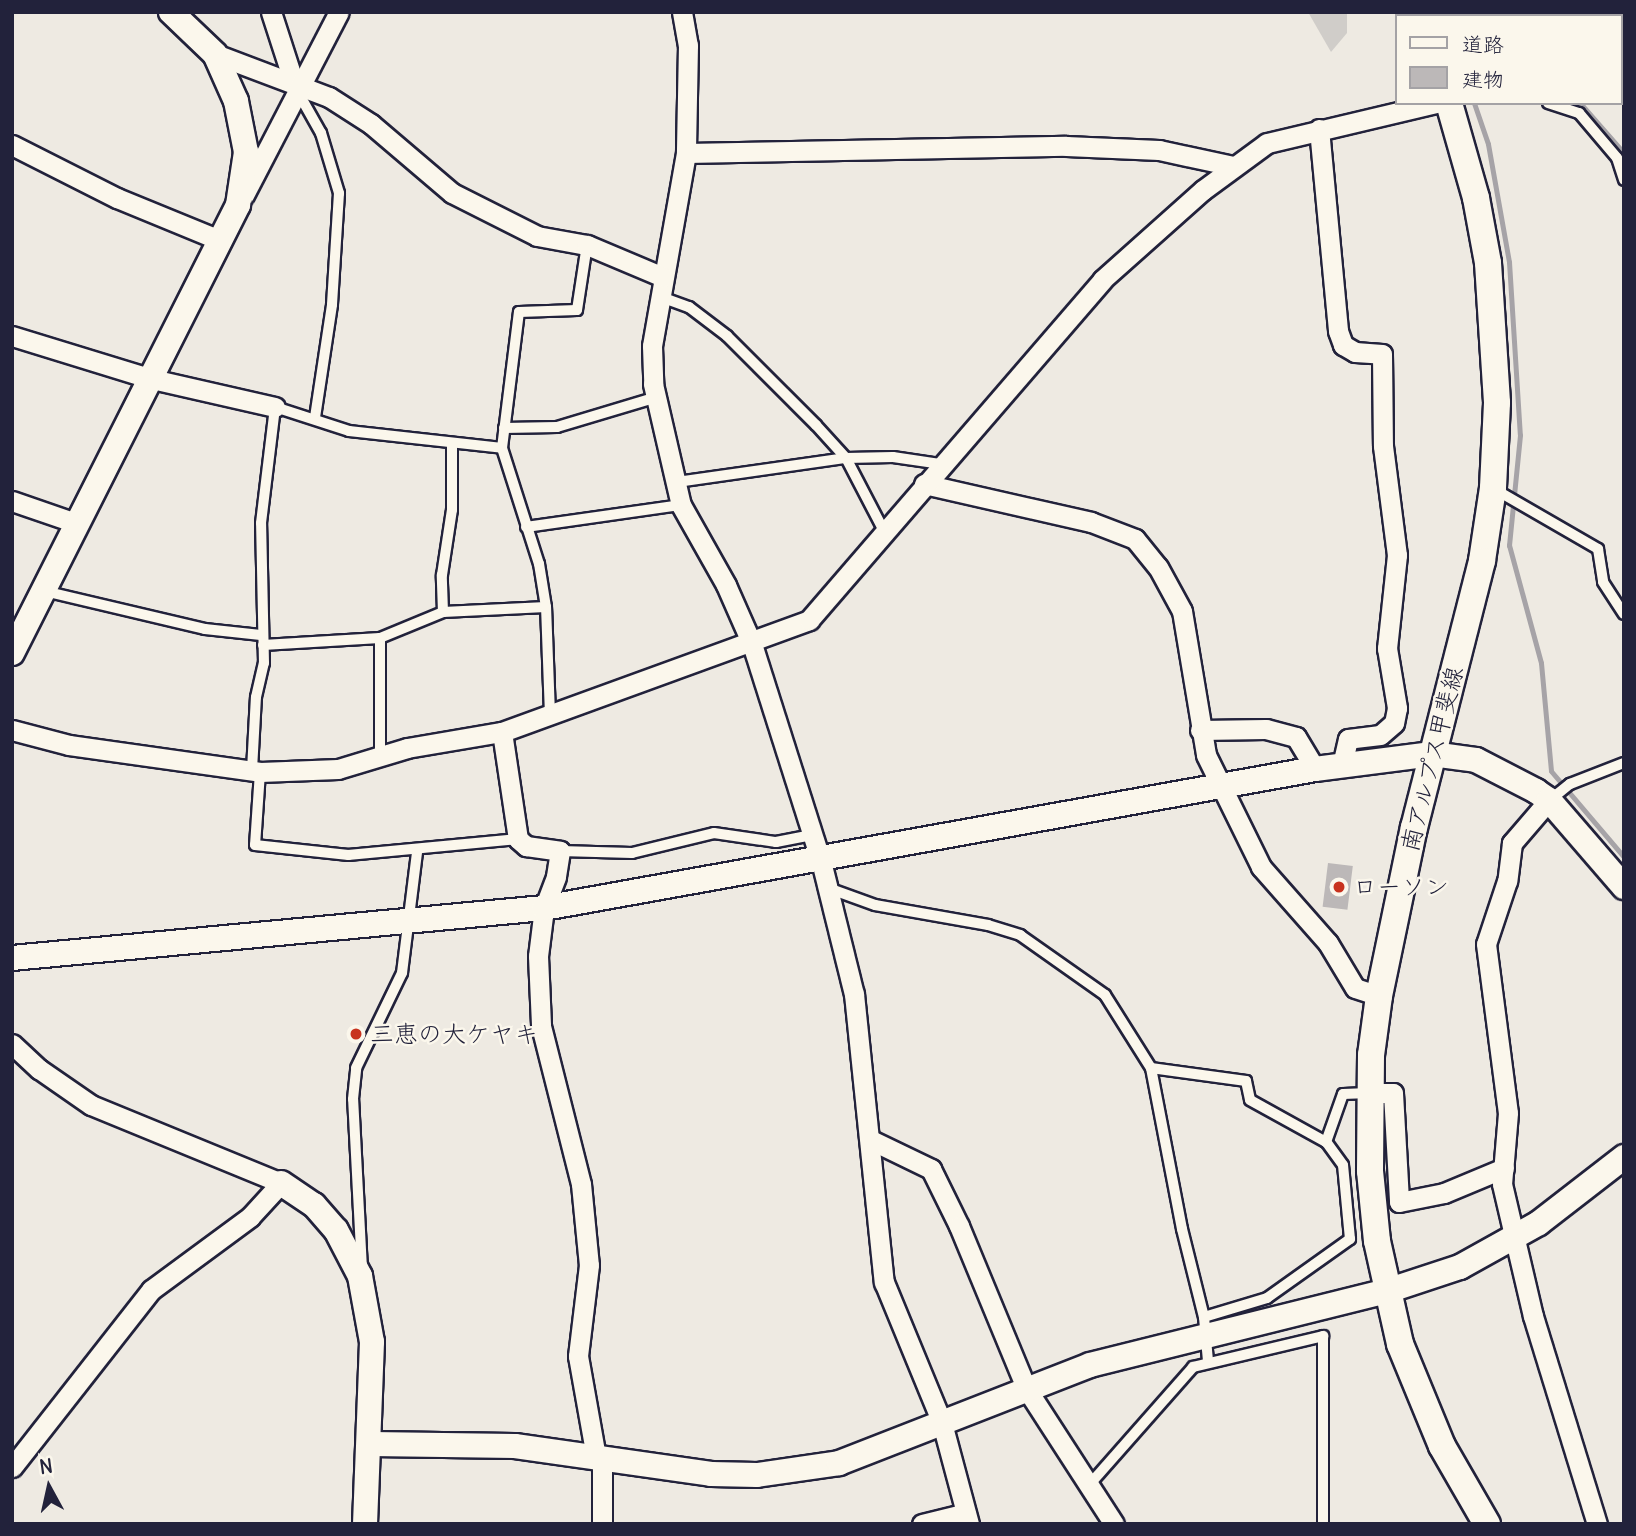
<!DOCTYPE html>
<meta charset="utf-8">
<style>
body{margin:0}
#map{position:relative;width:1636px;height:1536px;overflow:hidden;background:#eeeae2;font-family:Delius,"Klee One",sans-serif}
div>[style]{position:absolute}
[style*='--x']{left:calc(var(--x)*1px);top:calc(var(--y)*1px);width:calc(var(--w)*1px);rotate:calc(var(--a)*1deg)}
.green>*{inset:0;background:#d0cdc9}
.stream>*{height:5px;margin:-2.5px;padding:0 2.5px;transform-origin:2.5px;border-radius:2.5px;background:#a6a3a7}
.building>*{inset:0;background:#bcb8b8;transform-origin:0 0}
.roads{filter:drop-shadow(2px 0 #22223b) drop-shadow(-2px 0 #22223b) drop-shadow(0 2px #22223b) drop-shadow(0 -2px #22223b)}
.service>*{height:10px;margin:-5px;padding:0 5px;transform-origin:5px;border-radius:5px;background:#fbf7ec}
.minor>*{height:19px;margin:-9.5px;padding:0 9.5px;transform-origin:9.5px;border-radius:9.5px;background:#fbf7ec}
.tertiary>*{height:24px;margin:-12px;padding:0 12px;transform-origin:12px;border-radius:12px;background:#fbf7ec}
.secondary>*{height:26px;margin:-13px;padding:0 13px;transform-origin:13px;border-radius:13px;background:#fbf7ec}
.dots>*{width:19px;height:19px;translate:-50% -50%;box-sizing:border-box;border:4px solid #fbf7ec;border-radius:50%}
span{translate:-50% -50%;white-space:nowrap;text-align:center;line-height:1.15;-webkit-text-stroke:5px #fbf7ec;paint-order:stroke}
.street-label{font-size:24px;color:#22223b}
.poi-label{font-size:24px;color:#22223b}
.left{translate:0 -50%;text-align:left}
.frame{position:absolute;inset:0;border:14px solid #22223b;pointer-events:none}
.legend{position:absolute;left:1395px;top:14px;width:228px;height:91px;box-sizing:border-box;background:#fbf7ec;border:2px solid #a4a2a5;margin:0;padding:9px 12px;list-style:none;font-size:21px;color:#22223b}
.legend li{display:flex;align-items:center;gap:14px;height:35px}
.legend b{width:35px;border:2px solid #a4a2a5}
.north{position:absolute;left:14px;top:1452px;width:70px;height:70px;-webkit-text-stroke:5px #fbf7ec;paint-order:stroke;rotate:352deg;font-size:19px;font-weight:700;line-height:28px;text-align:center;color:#22223b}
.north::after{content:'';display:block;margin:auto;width:24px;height:32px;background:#22223b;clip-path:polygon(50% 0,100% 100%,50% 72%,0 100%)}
</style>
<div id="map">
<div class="green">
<i style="clip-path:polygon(1308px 12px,1347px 12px,1347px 33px,1331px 52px)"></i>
</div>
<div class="stream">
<i style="--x:1485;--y:12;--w:4;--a:90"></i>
<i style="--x:1474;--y:103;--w:43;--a:71.1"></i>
<i style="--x:1488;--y:144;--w:120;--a:79.9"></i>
<i style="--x:1509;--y:262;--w:173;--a:86.4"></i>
<i style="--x:1520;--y:435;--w:111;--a:95.7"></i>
<i style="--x:1509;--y:545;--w:122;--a:74.8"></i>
<i style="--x:1541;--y:663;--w:108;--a:84.7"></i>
<i style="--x:1551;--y:771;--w:113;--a:49.7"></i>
<i style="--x:1580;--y:103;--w:67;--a:48.7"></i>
</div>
<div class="building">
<i style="left:1328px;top:863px;width:25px;height:44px;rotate:7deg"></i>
</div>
<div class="roads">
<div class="service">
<i style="--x:1495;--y:12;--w:4;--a:76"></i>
<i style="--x:299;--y:94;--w:45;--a:60.6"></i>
<i style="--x:321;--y:133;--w:63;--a:73.3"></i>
<i style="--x:339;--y:193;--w:112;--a:93.6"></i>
<i style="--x:332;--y:305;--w:113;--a:98.6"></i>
<i style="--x:1548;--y:103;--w:33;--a:18"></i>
<i style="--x:1579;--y:113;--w:59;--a:49.8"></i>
<i style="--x:1617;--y:158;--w:23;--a:72"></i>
<i style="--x:661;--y:297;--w:30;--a:20"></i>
<i style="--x:689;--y:307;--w:48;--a:37.3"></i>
<i style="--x:727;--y:336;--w:126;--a:45"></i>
<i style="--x:816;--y:425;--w:45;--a:47.7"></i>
<i style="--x:846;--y:458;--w:82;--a:62.5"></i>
<i style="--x:504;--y:428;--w:53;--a:-1.1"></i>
<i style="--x:557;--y:427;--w:104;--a:-16.7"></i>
<i style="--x:677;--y:482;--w:171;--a:-8.1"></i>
<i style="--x:846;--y:458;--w:47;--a:-1.2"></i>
<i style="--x:893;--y:457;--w:49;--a:8.3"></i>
<i style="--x:1496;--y:490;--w:118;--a:30"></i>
<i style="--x:1598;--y:549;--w:33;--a:81"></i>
<i style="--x:1603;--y:582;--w:38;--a:57"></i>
<i style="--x:526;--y:527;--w:157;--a:-8.1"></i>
<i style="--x:44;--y:591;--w:165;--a:13.3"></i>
<i style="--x:205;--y:629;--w:56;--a:6.1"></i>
<i style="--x:443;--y:612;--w:37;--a:-92"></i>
<i style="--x:442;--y:575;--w:66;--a:-81.3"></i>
<i style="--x:452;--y:510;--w:67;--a:-90"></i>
<i style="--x:380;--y:638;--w:118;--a:90"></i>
<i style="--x:263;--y:645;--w:117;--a:-3.4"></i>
<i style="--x:380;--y:638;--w:68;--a:-22.4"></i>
<i style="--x:443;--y:612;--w:103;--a:-2.8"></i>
<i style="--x:550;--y:715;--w:108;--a:-92.1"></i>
<i style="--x:546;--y:607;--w:44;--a:-99.2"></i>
<i style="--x:539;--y:564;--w:122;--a:-107.7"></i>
<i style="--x:502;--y:448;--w:137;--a:-82.9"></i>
<i style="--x:519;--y:312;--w:58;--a:-2"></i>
<i style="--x:577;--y:310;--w:66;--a:-81.3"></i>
<i style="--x:252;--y:770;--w:73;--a:-86.9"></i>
<i style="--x:256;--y:697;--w:35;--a:-77"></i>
<i style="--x:264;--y:663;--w:140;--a:-91.2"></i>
<i style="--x:261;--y:523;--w:117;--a:-83.1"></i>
<i style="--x:275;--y:407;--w:78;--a:18"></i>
<i style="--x:349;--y:431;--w:154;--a:6.3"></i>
<i style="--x:260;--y:772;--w:73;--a:93.9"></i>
<i style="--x:255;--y:845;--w:94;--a:6.1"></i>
<i style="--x:348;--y:855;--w:171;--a:-5.4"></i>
<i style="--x:1550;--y:800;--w:26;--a:-39"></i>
<i style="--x:1570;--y:784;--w:58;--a:-21.3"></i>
<i style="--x:560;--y:851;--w:72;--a:1.6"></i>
<i style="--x:632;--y:853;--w:84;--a:-13.7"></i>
<i style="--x:714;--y:833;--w:63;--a:8.3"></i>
<i style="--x:776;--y:842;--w:38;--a:-11"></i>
<i style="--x:828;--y:888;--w:50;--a:19.9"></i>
<i style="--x:875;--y:905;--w:115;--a:10"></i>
<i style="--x:988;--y:925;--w:34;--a:17"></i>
<i style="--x:1020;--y:935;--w:104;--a:35.2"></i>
<i style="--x:1105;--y:995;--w:86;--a:57.8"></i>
<i style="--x:1151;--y:1068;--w:96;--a:7.8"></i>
<i style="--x:1246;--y:1081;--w:19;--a:78"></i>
<i style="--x:1250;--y:1100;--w:87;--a:28.9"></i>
<i style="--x:1326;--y:1142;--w:51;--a:-70.5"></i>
<i style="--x:1343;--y:1094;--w:26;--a:-2"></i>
<i style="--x:1151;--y:1068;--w:164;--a:79.1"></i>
<i style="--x:1182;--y:1229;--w:91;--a:76"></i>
<i style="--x:362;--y:1269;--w:170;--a:-93"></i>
<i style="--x:353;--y:1099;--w:31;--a:-84"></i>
<i style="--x:356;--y:1068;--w:106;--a:-64.2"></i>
<i style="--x:402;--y:973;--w:122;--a:-82.9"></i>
<i style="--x:1208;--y:1361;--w:44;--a:-95.2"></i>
<i style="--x:1204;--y:1317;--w:66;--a:-16.8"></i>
<i style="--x:1267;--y:1298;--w:102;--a:-35.4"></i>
<i style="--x:1350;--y:1239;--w:74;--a:-95.4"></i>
<i style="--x:1343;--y:1165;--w:29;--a:-126"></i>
<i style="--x:1090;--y:1484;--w:156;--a:-48.6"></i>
<i style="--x:1193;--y:1367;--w:134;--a:-13.4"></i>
<i style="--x:1323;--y:1336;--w:188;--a:90"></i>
</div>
<div class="minor">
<i style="--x:271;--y:12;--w:75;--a:72.1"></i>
<i style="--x:682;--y:12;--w:34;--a:80"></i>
<i style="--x:688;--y:45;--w:108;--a:91.1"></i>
<i style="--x:686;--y:153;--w:196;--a:100"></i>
<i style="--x:652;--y:346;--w:38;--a:88"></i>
<i style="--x:653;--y:384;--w:124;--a:77"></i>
<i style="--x:681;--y:505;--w:92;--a:60.6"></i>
<i style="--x:726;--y:585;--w:64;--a:66.2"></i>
<i style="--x:752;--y:644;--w:228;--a:72.4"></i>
<i style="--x:821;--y:861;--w:137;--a:76.1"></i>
<i style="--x:854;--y:994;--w:290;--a:84.1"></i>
<i style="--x:884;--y:1282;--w:152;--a:67.6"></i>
<i style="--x:942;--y:1423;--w:105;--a:75"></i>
<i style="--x:215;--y:54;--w:122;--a:20.7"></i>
<i style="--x:329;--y:97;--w:50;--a:32.7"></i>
<i style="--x:371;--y:124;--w:106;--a:40.4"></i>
<i style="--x:452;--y:193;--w:95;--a:26.8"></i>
<i style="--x:537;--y:236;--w:51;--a:10.2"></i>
<i style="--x:587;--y:245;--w:82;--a:22.8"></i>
<i style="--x:1319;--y:129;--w:203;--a:84.6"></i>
<i style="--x:1338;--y:331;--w:15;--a:70"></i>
<i style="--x:1343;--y:345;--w:14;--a:30"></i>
<i style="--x:1355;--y:352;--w:27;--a:4"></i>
<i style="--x:1382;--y:354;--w:92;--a:89.4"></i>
<i style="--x:1383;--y:446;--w:110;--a:82.7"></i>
<i style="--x:1397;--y:555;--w:94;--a:96.1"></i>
<i style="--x:1387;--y:648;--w:61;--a:80.5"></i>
<i style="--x:1397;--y:708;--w:15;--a:101"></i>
<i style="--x:1394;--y:723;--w:18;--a:139"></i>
<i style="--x:1380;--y:735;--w:32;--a:173"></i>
<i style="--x:1348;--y:739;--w:26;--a:103"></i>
<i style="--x:12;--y:145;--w:118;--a:26.8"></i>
<i style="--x:117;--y:198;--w:113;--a:22.3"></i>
<i style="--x:686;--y:153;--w:380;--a:-1.1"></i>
<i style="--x:1066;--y:146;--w:93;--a:2.5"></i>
<i style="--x:1159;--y:150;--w:76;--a:12.2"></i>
<i style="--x:244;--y:195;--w:206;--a:-62.6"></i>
<i style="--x:12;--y:336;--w:146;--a:17.1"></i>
<i style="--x:152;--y:379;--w:126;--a:12.8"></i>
<i style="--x:924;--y:484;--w:171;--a:12.8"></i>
<i style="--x:1091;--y:522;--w:47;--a:21.1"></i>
<i style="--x:1135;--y:539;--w:36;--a:51"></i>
<i style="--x:1158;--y:567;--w:50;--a:61.4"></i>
<i style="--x:1182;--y:611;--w:146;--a:80.5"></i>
<i style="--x:1206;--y:755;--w:125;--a:63.8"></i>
<i style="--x:1261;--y:867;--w:101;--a:48.6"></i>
<i style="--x:1328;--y:943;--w:52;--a:59"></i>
<i style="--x:1355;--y:988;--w:25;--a:18"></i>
<i style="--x:12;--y:501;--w:68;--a:19"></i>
<i style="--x:12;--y:730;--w:59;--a:14.7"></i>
<i style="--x:69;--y:745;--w:193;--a:8"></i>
<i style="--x:260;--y:772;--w:78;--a:-2.2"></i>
<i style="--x:338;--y:769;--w:72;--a:-16.9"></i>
<i style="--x:407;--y:748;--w:96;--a:-9.6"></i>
<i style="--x:502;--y:732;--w:327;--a:-20"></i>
<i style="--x:809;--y:620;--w:449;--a:-49.2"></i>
<i style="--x:1102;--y:280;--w:135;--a:-41.7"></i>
<i style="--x:1203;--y:190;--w:79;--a:-36.3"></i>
<i style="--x:1267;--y:143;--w:174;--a:-13.3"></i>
<i style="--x:1200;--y:730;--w:66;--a:-0.9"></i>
<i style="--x:1266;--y:729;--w:31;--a:15"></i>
<i style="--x:1296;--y:737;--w:37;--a:59"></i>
<i style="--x:502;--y:732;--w:108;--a:81.5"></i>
<i style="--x:518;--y:839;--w:11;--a:41"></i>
<i style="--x:526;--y:846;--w:34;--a:8"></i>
<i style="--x:560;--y:851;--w:26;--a:99"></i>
<i style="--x:556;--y:877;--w:33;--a:111"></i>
<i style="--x:544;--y:908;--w:48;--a:97.1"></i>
<i style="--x:538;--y:956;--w:70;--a:87.5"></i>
<i style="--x:541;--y:1026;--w:163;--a:75.8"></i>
<i style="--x:581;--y:1184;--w:81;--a:84.4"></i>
<i style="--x:589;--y:1265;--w:92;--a:96.9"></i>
<i style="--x:578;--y:1356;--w:103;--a:79.9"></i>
<i style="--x:1549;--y:800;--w:57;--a:130.7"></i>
<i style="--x:1512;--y:843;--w:38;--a:97"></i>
<i style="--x:1507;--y:881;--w:66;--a:108.4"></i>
<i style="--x:1486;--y:944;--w:170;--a:82.6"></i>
<i style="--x:1508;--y:1113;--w:71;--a:94.8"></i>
<i style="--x:1502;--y:1184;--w:136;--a:76.8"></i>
<i style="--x:1533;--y:1316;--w:218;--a:72.9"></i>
<i style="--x:12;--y:1044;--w:37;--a:43"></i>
<i style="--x:39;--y:1069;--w:63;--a:34.7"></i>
<i style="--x:91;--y:1105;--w:205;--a:22.3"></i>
<i style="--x:281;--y:1183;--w:46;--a:132.4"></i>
<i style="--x:250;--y:1217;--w:123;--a:143.6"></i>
<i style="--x:151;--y:1290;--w:225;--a:128.1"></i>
<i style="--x:1369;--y:1093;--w:24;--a:0"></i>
<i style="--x:1393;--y:1093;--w:109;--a:86.8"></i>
<i style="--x:1399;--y:1202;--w:46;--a:-11.3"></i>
<i style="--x:1444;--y:1193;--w:65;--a:-22.6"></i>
<i style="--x:871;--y:1140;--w:67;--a:25.8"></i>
<i style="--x:931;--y:1169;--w:64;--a:63.8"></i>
<i style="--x:959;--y:1226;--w:175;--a:67.5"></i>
<i style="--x:1026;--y:1388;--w:162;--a:57.1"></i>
<i style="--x:602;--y:1524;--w:66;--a:-90"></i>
<i style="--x:922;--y:1524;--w:45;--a:-14"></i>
</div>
<div class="tertiary">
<i style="--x:12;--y:653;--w:502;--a:-63.23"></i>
<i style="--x:238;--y:205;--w:54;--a:-81.4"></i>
<i style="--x:246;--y:152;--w:52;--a:-101.1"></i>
<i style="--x:236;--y:101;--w:51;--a:-114.1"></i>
<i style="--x:215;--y:54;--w:61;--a:-136.3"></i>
<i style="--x:12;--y:958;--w:534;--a:-5.37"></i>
<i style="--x:544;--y:908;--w:783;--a:-10.22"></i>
<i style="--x:1315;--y:769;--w:118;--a:-7.3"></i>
<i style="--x:1432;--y:754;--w:44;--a:7.8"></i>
<i style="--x:1476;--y:760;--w:68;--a:27.3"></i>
<i style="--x:1536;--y:791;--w:16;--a:35"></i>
<i style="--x:1549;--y:800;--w:115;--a:49.2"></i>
<i style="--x:281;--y:1183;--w:40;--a:34"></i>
<i style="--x:314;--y:1205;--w:33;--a:49"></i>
<i style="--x:336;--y:1230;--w:52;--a:62.4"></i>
<i style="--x:360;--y:1276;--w:67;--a:79.7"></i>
<i style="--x:372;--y:1342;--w:182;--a:92.2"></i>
<i style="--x:371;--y:1444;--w:144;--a:0.8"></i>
<i style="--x:515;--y:1446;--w:198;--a:8.1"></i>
<i style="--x:711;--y:1474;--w:46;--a:1.2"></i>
<i style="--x:757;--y:1475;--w:83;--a:-8.3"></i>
<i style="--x:839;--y:1463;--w:269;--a:-21.3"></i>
<i style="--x:1090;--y:1365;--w:306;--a:-14"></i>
<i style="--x:1387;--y:1291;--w:77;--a:-18.2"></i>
<i style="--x:1460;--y:1267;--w:90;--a:-29.1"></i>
<i style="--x:1539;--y:1223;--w:108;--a:-37.8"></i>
</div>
<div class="secondary">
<i style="--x:1413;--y:12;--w:4;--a:63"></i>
<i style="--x:1449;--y:103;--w:99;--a:74.1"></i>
<i style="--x:1476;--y:198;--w:66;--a:79.5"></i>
<i style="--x:1488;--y:263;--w:140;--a:86.3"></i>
<i style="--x:1497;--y:403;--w:85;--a:92.7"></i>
<i style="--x:1493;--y:488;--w:74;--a:98.6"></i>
<i style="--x:1482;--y:561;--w:275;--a:104.3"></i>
<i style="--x:1414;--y:827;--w:173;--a:101.7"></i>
<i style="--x:1379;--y:996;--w:60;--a:97.7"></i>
<i style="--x:1371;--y:1055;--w:116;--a:90.5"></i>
<i style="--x:1370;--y:1171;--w:70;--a:84.3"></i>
<i style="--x:1377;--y:1241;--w:106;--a:77.4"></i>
<i style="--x:1400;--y:1344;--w:110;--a:67.6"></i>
<i style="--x:1442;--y:1446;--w:90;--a:60"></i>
</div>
</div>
<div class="dots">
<i style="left:1339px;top:887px;background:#c8321e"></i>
<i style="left:356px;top:1034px;background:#c8321e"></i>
</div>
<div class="street-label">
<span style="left:1432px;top:759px;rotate:-76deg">南アルプス甲斐線</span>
</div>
<div class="poi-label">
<span class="left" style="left:1353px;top:887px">ローソン</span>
<span class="left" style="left:370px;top:1034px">三恵の大ケヤキ</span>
</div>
<div class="frame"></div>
<ul class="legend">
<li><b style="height:9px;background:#fbf7ec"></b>道路</li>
<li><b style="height:19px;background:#bcb8b8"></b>建物</li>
</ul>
<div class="north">N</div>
</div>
